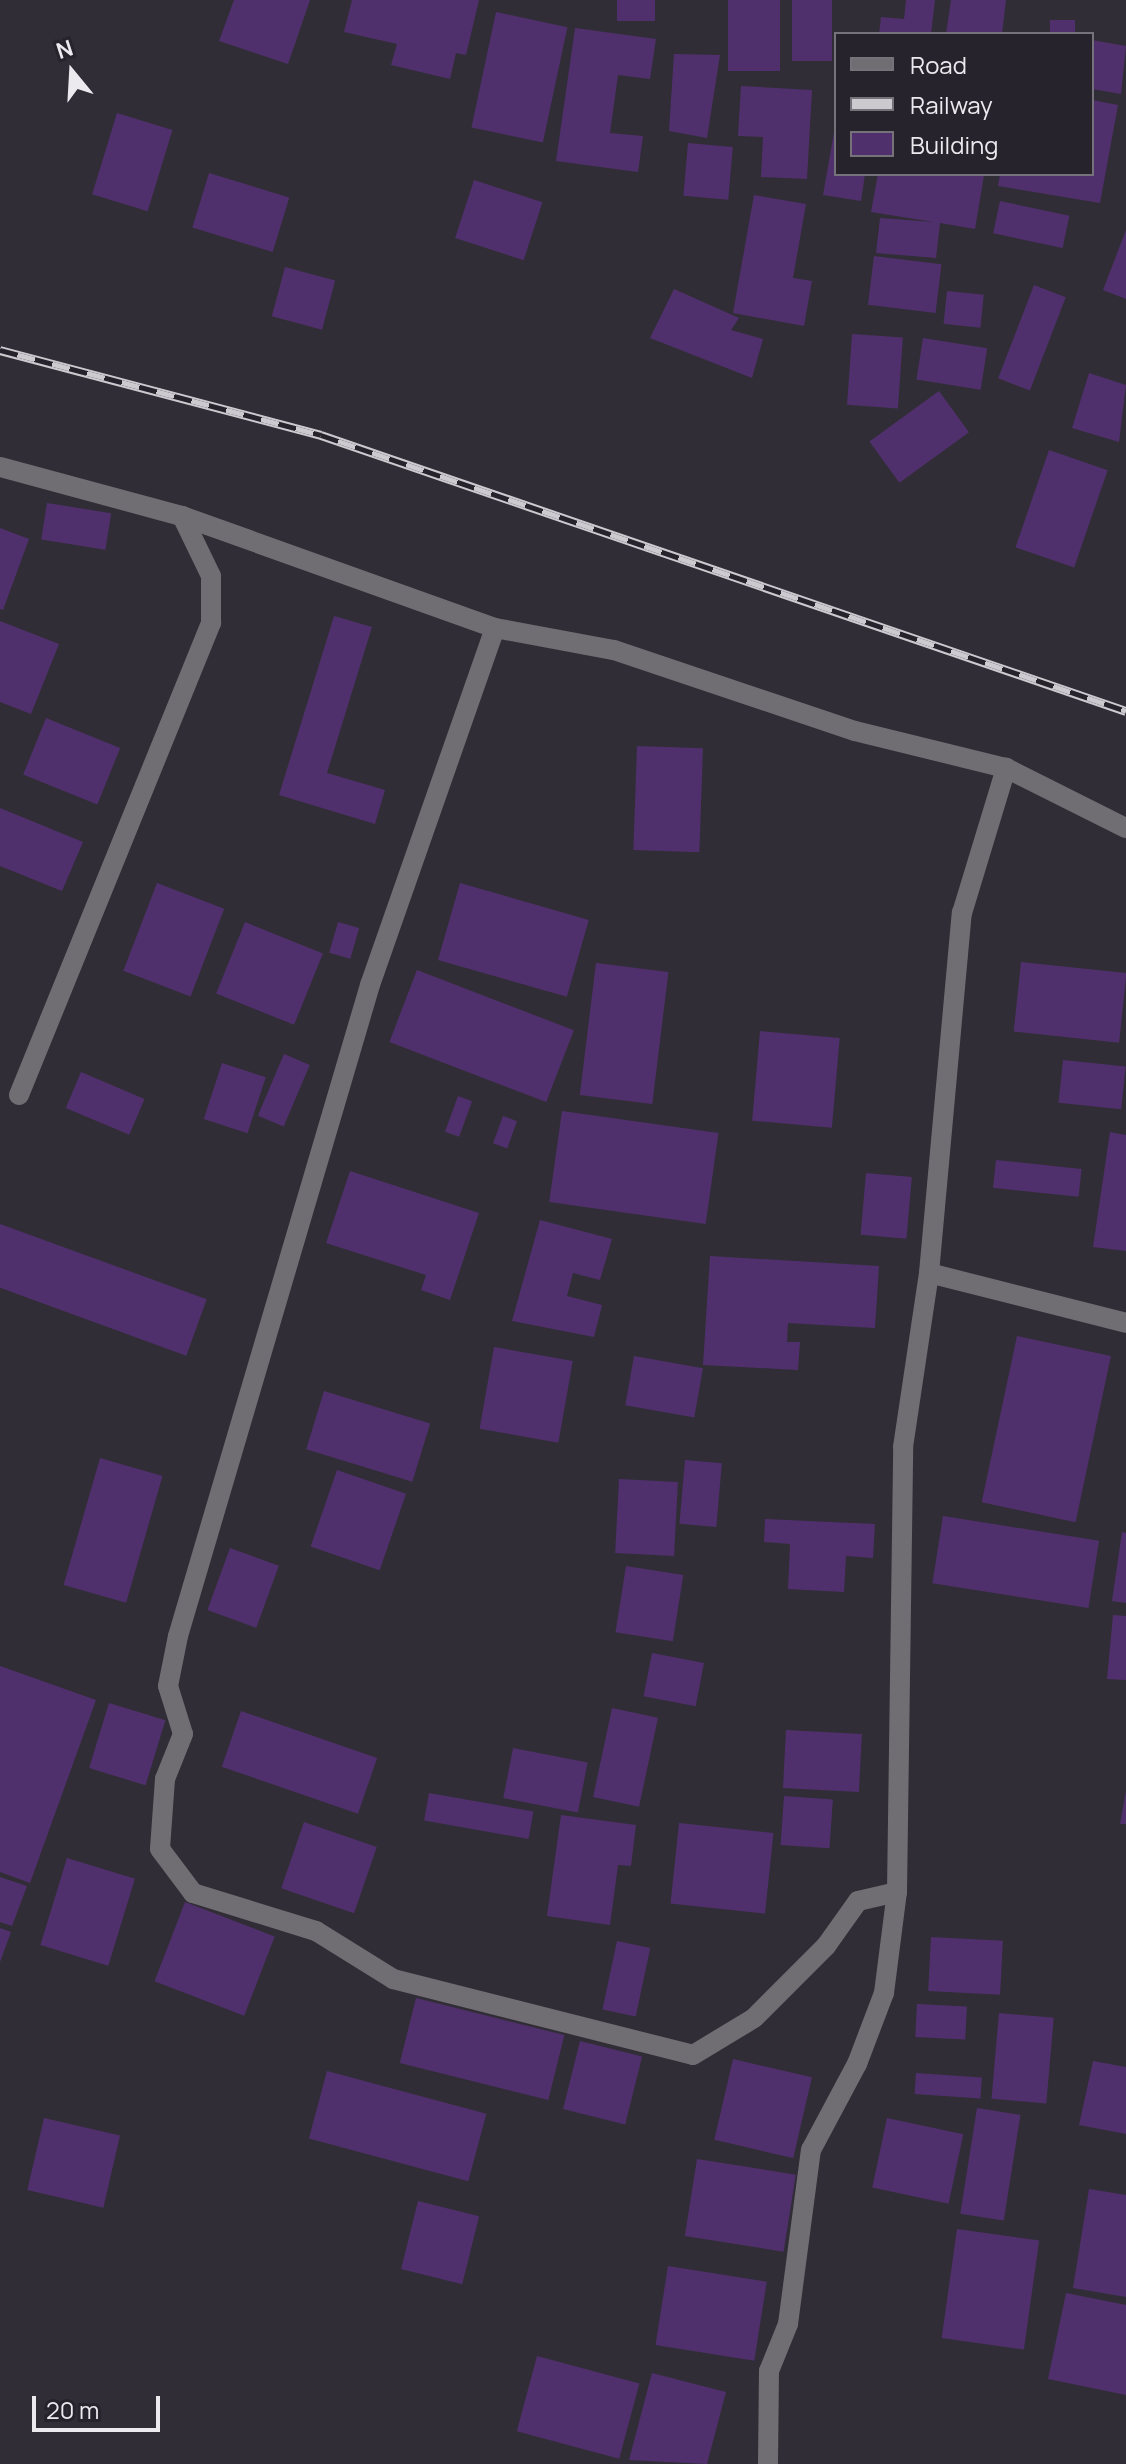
<!DOCTYPE html>
<style>
body{margin:0}
#map{position:relative;width:1126px;height:2464px;overflow:hidden;background:#312d36;font-family:Manrope,sans-serif}
div>[style]{position:absolute}
[style*='--x']{left:calc(var(--x)*1px);top:calc(var(--y)*1px);width:calc(var(--w)*1px);rotate:calc(var(--a)*1deg)}
.building>*{inset:0;background:#50306c;transform-origin:0 0}
.minor>*{height:20px;margin:-10px;padding:0 10px;transform-origin:10px;border-radius:10px;background:#716e73}
.rail>*{height:9px;margin-top:-4.5px;transform-origin:0;background:repeating-linear-gradient(90deg,#27232c 0 18px,#ccc9cf 0 36px);box-sizing:border-box;border-block:2px solid #ccc9cf}
span{translate:-50% -50%;white-space:nowrap;text-align:center;line-height:1.15;-webkit-text-stroke:8px #27232c;paint-order:stroke}
.legend{position:absolute;left:834px;top:32px;width:260px;height:144px;box-sizing:border-box;background:#27232c;border:2px solid #76727a;margin:0;padding:10px 14px;list-style:none;font-size:24px;color:#ece9ef}
.legend li{display:flex;align-items:center;gap:16px;height:40px}
.legend b{width:40px;border:2px solid #76727a}
.north{position:absolute;left:32px;top:32px;width:80px;height:80px;-webkit-text-stroke:6px #27232c;paint-order:stroke;rotate:342deg;font-size:22px;font-weight:700;line-height:32px;text-align:center;color:#ece9ef}
.north::after{content:'';display:block;margin:auto;width:28px;height:36px;background:#ece9ef;clip-path:polygon(50% 0,100% 100%,50% 72%,0 100%)}
.scale{position:absolute;left:32px;top:2396px;width:128px;height:36px;box-sizing:border-box;border:4px solid #ece9ef;border-top:0;padding-left:10px;font-size:24px;line-height:28px;white-space:nowrap;color:#ece9ef;-webkit-text-stroke:6px #27232c;paint-order:stroke}
</style>
<div id="map">
<div class="building">
<i style="clip-path:polygon(234px 0,310px 0,288px 64px,219px 41px)"></i>
<i style="clip-path:polygon(352px 0,479px 0,466px 55px,456px 53px,450px 79px,391px 65px,397px 44px,344px 32px)"></i>
<i style="left:617px;top:0;width:38px;height:21px"></i>
<i style="left:728px;top:0;width:52px;height:71px"></i>
<i style="left:792px;top:0;width:40px;height:61px"></i>
<i style="clip-path:polygon(906px 0,935px 0,931px 34px,879px 34px,881px 17px,904px 19px)"></i>
<i style="clip-path:polygon(951px 0,1006px 0,1002px 34px,946px 34px)"></i>
<i style="left:496px;top:12px;width:73px;height:118px;rotate:12deg"></i>
<i style="left:1050px;top:20px;width:25px;height:14px"></i>
<i style="clip-path:polygon(575px 28px,656px 39px,650px 79px,618px 75px,610px 133px,643px 136px,638px 172px,556px 161px)"></i>
<i style="clip-path:polygon(1092px 40px,1126px 46px,1121px 94px,1092px 89px)"></i>
<i style="clip-path:polygon(674px 54px,720px 55px,707px 138px,669px 131px)"></i>
<i style="clip-path:polygon(741px 86px,812px 90px,807px 179px,761px 177px,763px 137px,738px 136px)"></i>
<i style="clip-path:polygon(1092px 100px,1118px 105px,1100px 203px,998px 186px,1000px 174px,1092px 174px)"></i>
<i style="left:117px;top:113px;width:58px;height:85px;rotate:17deg"></i>
<i style="clip-path:polygon(836px 121px,836px 174px,865px 174px,861px 201px,823px 195px)"></i>
<i style="left:688px;top:143px;width:45px;height:53px;rotate:5deg"></i>
<i style="left:209px;top:173px;width:84px;height:57px;rotate:17deg"></i>
<i style="clip-path:polygon(878px 174px,984px 175px,975px 229px,940px 223px,936px 258px,876px 253px,880px 218px,934px 222px,871px 212px)"></i>
<i style="left:474px;top:180px;width:72px;height:61px;rotate:18deg"></i>
<i style="clip-path:polygon(754px 195px,806px 204px,793px 278px,812px 281px,804px 326px,733px 313px)"></i>
<i style="left:1000px;top:201px;width:71px;height:33px;rotate:12deg"></i>
<i style="clip-path:polygon(1126px 230px,1126px 299px,1103px 290px)"></i>
<i style="left:874px;top:256px;width:68px;height:49px;rotate:7deg"></i>
<i style="left:285px;top:267px;width:52px;height:51px;rotate:15deg"></i>
<i style="left:1034px;top:285px;width:34px;height:100px;rotate:21deg"></i>
<i style="clip-path:polygon(674px 289px,739px 318px,731px 330px,763px 339px,752px 378px,650px 338px)"></i>
<i style="left:947px;top:291px;width:37px;height:33px;rotate:6deg"></i>
<i style="left:852px;top:334px;width:51px;height:71px;rotate:4deg"></i>
<i style="left:923px;top:338px;width:65px;height:42px;rotate:9deg"></i>
<i style="clip-path:polygon(1089px 373px,1126px 385px,1119px 442px,1072px 428px)"></i>
<i style="left:939px;top:391px;width:51px;height:86px;rotate:54deg"></i>
<i style="left:1049px;top:450px;width:62px;height:103px;rotate:19deg"></i>
<i style="left:47px;top:503px;width:65px;height:37px;rotate:9deg"></i>
<i style="clip-path:polygon(0 528px,29px 539px,3px 610px,0 609px)"></i>
<i style="clip-path:polygon(334px 616px,372px 627px,327px 773px,385px 790px,375px 824px,279px 795px)"></i>
<i style="clip-path:polygon(0 621px,59px 644px,31px 714px,0 702px)"></i>
<i style="left:46px;top:718px;width:80px;height:61px;rotate:22deg"></i>
<i style="left:637px;top:746px;width:66px;height:104px;rotate:2deg"></i>
<i style="clip-path:polygon(0 808px,83px 842px,62px 891px,0 866px)"></i>
<i style="left:157px;top:883px;width:72px;height:94px;rotate:21deg"></i>
<i style="left:460px;top:883px;width:134px;height:80px;rotate:16deg"></i>
<i style="left:245px;top:922px;width:84px;height:77px;rotate:22deg"></i>
<i style="left:338px;top:922px;width:22px;height:32px;rotate:16deg"></i>
<i style="left:1021px;top:962px;width:106px;height:70px;rotate:6deg"></i>
<i style="left:596px;top:963px;width:73px;height:133px;rotate:7deg"></i>
<i style="left:417px;top:970px;width:168px;height:77px;rotate:21deg"></i>
<i style="left:760px;top:1031px;width:80px;height:90px;rotate:5deg"></i>
<i style="left:284px;top:1054px;width:28px;height:67px;rotate:23deg"></i>
<i style="left:1063px;top:1060px;width:63px;height:43px;rotate:6deg"></i>
<i style="left:222px;top:1063px;width:46px;height:59px;rotate:18deg"></i>
<i style="left:81px;top:1072px;width:69px;height:39px;rotate:23deg"></i>
<i style="left:458px;top:1096px;width:15px;height:38px;rotate:20deg"></i>
<i style="left:562px;top:1111px;width:158px;height:92px;rotate:8deg"></i>
<i style="left:503px;top:1116px;width:15px;height:29px;rotate:20deg"></i>
<i style="clip-path:polygon(1110px 1132px,1126px 1135px,1126px 1251px,1093px 1247px)"></i>
<i style="left:996px;top:1160px;width:86px;height:28px;rotate:6deg"></i>
<i style="clip-path:polygon(350px 1171px,479px 1213px,450px 1300px,421px 1290px,426px 1275px,326px 1243px)"></i>
<i style="left:866px;top:1173px;width:46px;height:62px;rotate:5deg"></i>
<i style="clip-path:polygon(540px 1220px,612px 1239px,600px 1280px,573px 1273px,567px 1296px,602px 1305px,594px 1337px,512px 1321px)"></i>
<i style="left:0;top:1224px;width:220px;height:60px;rotate:20deg"></i>
<i style="clip-path:polygon(710px 1256px,879px 1266px,875px 1328px,788px 1323px,787px 1342px,800px 1342px,798px 1370px,703px 1365px)"></i>
<i style="left:1017px;top:1336px;width:96px;height:170px;rotate:12deg"></i>
<i style="left:494px;top:1347px;width:80px;height:83px;rotate:10deg"></i>
<i style="left:634px;top:1356px;width:70px;height:50px;rotate:10deg"></i>
<i style="left:324px;top:1391px;width:111px;height:61px;rotate:17deg"></i>
<i style="left:100px;top:1458px;width:65px;height:132px;rotate:16deg"></i>
<i style="left:685px;top:1460px;width:37px;height:64px;rotate:5deg"></i>
<i style="left:337px;top:1470px;width:73px;height:81px;rotate:19deg"></i>
<i style="left:619px;top:1479px;width:59px;height:74px;rotate:3deg"></i>
<i style="left:943px;top:1516px;width:158px;height:68px;rotate:9deg"></i>
<i style="clip-path:polygon(765px 1519px,875px 1524px,873px 1558px,846px 1556px,844px 1592px,788px 1589px,790px 1544px,764px 1542px)"></i>
<i style="clip-path:polygon(1122px 1532px,1126px 1533px,1126px 1603px,1112px 1601px)"></i>
<i style="left:230px;top:1548px;width:52px;height:66px;rotate:20deg"></i>
<i style="left:626px;top:1566px;width:58px;height:67px;rotate:9deg"></i>
<i style="clip-path:polygon(1113px 1615px,1126px 1616px,1126px 1680px,1107px 1679px)"></i>
<i style="left:652px;top:1653px;width:53px;height:44px;rotate:11deg"></i>
<i style="clip-path:polygon(0 1666px,96px 1700px,30px 1883px,0 1872px)"></i>
<i style="left:109px;top:1703px;width:59px;height:68px;rotate:17deg"></i>
<i style="left:612px;top:1708px;width:47px;height:91px;rotate:12deg"></i>
<i style="left:241px;top:1711px;width:144px;height:59px;rotate:19deg"></i>
<i style="left:786px;top:1730px;width:76px;height:58px;rotate:3deg"></i>
<i style="left:513px;top:1748px;width:76px;height:51px;rotate:11deg"></i>
<i style="clip-path:polygon(1126px 1791px,1126px 1824px,1120px 1824px)"></i>
<i style="left:429px;top:1793px;width:106px;height:28px;rotate:10deg"></i>
<i style="left:784px;top:1796px;width:49px;height:49px;rotate:4deg"></i>
<i style="clip-path:polygon(561px 1815px,636px 1825px,631px 1866px,618px 1865px,610px 1925px,547px 1916px)"></i>
<i style="left:304px;top:1822px;width:77px;height:70px;rotate:19deg"></i>
<i style="left:679px;top:1823px;width:95px;height:81px;rotate:6deg"></i>
<i style="left:67px;top:1858px;width:71px;height:91px;rotate:17deg"></i>
<i style="clip-path:polygon(0 1877px,27px 1886px,12px 1926px,0 1922px)"></i>
<i style="left:185px;top:1902px;width:96px;height:85px;rotate:21deg"></i>
<i style="clip-path:polygon(0 1928px,11px 1932px,0 1962px)"></i>
<i style="left:931px;top:1937px;width:72px;height:54px;rotate:3deg"></i>
<i style="left:617px;top:1941px;width:34px;height:70px;rotate:12deg"></i>
<i style="left:416px;top:1998px;width:153px;height:67px;rotate:14deg"></i>
<i style="left:917px;top:2004px;width:50px;height:33px;rotate:3deg"></i>
<i style="left:999px;top:2013px;width:55px;height:86px;rotate:5deg"></i>
<i style="left:580px;top:2041px;width:64px;height:70px;rotate:14deg"></i>
<i style="left:733px;top:2059px;width:81px;height:83px;rotate:13deg"></i>
<i style="clip-path:polygon(1093px 2061px,1126px 2067px,1126px 2134px,1079px 2125px)"></i>
<i style="left:327px;top:2071px;width:165px;height:70px;rotate:15deg"></i>
<i style="left:916px;top:2073px;width:66px;height:21px;rotate:4deg"></i>
<i style="left:977px;top:2108px;width:44px;height:107px;rotate:9deg"></i>
<i style="left:44px;top:2118px;width:78px;height:74px;rotate:13deg"></i>
<i style="left:887px;top:2118px;width:78px;height:71px;rotate:12deg"></i>
<i style="left:697px;top:2159px;width:100px;height:78px;rotate:9deg"></i>
<i style="clip-path:polygon(1089px 2189px,1126px 2195px,1126px 2297px,1073px 2288px)"></i>
<i style="left:418px;top:2201px;width:63px;height:70px;rotate:14deg"></i>
<i style="left:957px;top:2229px;width:83px;height:110px;rotate:8deg"></i>
<i style="left:668px;top:2266px;width:100px;height:80px;rotate:9deg"></i>
<i style="clip-path:polygon(1066px 2293px,1126px 2305px,1126px 2395px,1048px 2379px)"></i>
<i style="left:537px;top:2356px;width:106px;height:78px;rotate:15deg"></i>
<i style="clip-path:polygon(652px 2373px,726px 2392px,707px 2464px,629px 2460px)"></i>
</div>
<div class="minor">
<i style="--x:0;--y:467;--w:188;--a:15.1"></i>
<i style="--x:182;--y:516;--w:332;--a:19.7"></i>
<i style="--x:495;--y:628;--w:121;--a:10.5"></i>
<i style="--x:614;--y:650;--w:254;--a:18.6"></i>
<i style="--x:855;--y:731;--w:155;--a:13.8"></i>
<i style="--x:1006;--y:768;--w:134;--a:26.6"></i>
<i style="--x:495;--y:628;--w:378;--a:109.3"></i>
<i style="--x:370;--y:985;--w:679;--a:106.43"></i>
<i style="--x:178;--y:1636;--w:51;--a:101.3"></i>
<i style="--x:168;--y:1686;--w:50;--a:72.6"></i>
<i style="--x:183;--y:1734;--w:48;--a:111.8"></i>
<i style="--x:165;--y:1779;--w:70;--a:94.1"></i>
<i style="--x:160;--y:1849;--w:55;--a:53.1"></i>
<i style="--x:193;--y:1893;--w:129;--a:17.2"></i>
<i style="--x:316;--y:1931;--w:91;--a:31.9"></i>
<i style="--x:393;--y:1979;--w:309;--a:14.2"></i>
<i style="--x:693;--y:2055;--w:71;--a:-31.2"></i>
<i style="--x:754;--y:2018;--w:102;--a:-45"></i>
<i style="--x:826;--y:1946;--w:55;--a:-54.6"></i>
<i style="--x:858;--y:1901;--w:40;--a:-13"></i>
<i style="--x:19;--y:1095;--w:510;--a:-67.86"></i>
<i style="--x:211;--y:623;--w:47;--a:-90"></i>
<i style="--x:211;--y:576;--w:67;--a:-115.8"></i>
<i style="--x:929;--y:1273;--w:203;--a:14.2"></i>
<i style="--x:768;--y:2464;--w:93;--a:-89.4"></i>
<i style="--x:769;--y:2371;--w:51;--a:-68"></i>
<i style="--x:788;--y:2324;--w:176;--a:-82.5"></i>
<i style="--x:811;--y:2150;--w:98;--a:-61.9"></i>
<i style="--x:857;--y:2064;--w:76;--a:-69.2"></i>
<i style="--x:884;--y:1993;--w:102;--a:-82.7"></i>
<i style="--x:897;--y:1892;--w:445;--a:-89.2"></i>
<i style="--x:903;--y:1447;--w:176;--a:-81.5"></i>
<i style="--x:929;--y:1273;--w:362;--a:-84.8"></i>
<i style="--x:962;--y:913;--w:152;--a:-73.1"></i>
</div>
<div class="rail">
<i style="--x:0;--y:350;--w:332;--a:14.8"></i>
<i style="--x:321;--y:435;--w:851;--a:18.92"></i>
</div>
<ul class="legend">
<li><b style="height:10px;background:#716e73"></b>Road</li>
<li><b style="height:10px;background:#ccc9cf"></b>Railway</li>
<li><b style="height:22px;background:#50306c"></b>Building</li>
</ul>
<div class="north">N</div>
<div class="scale">20 m</div>
</div>
